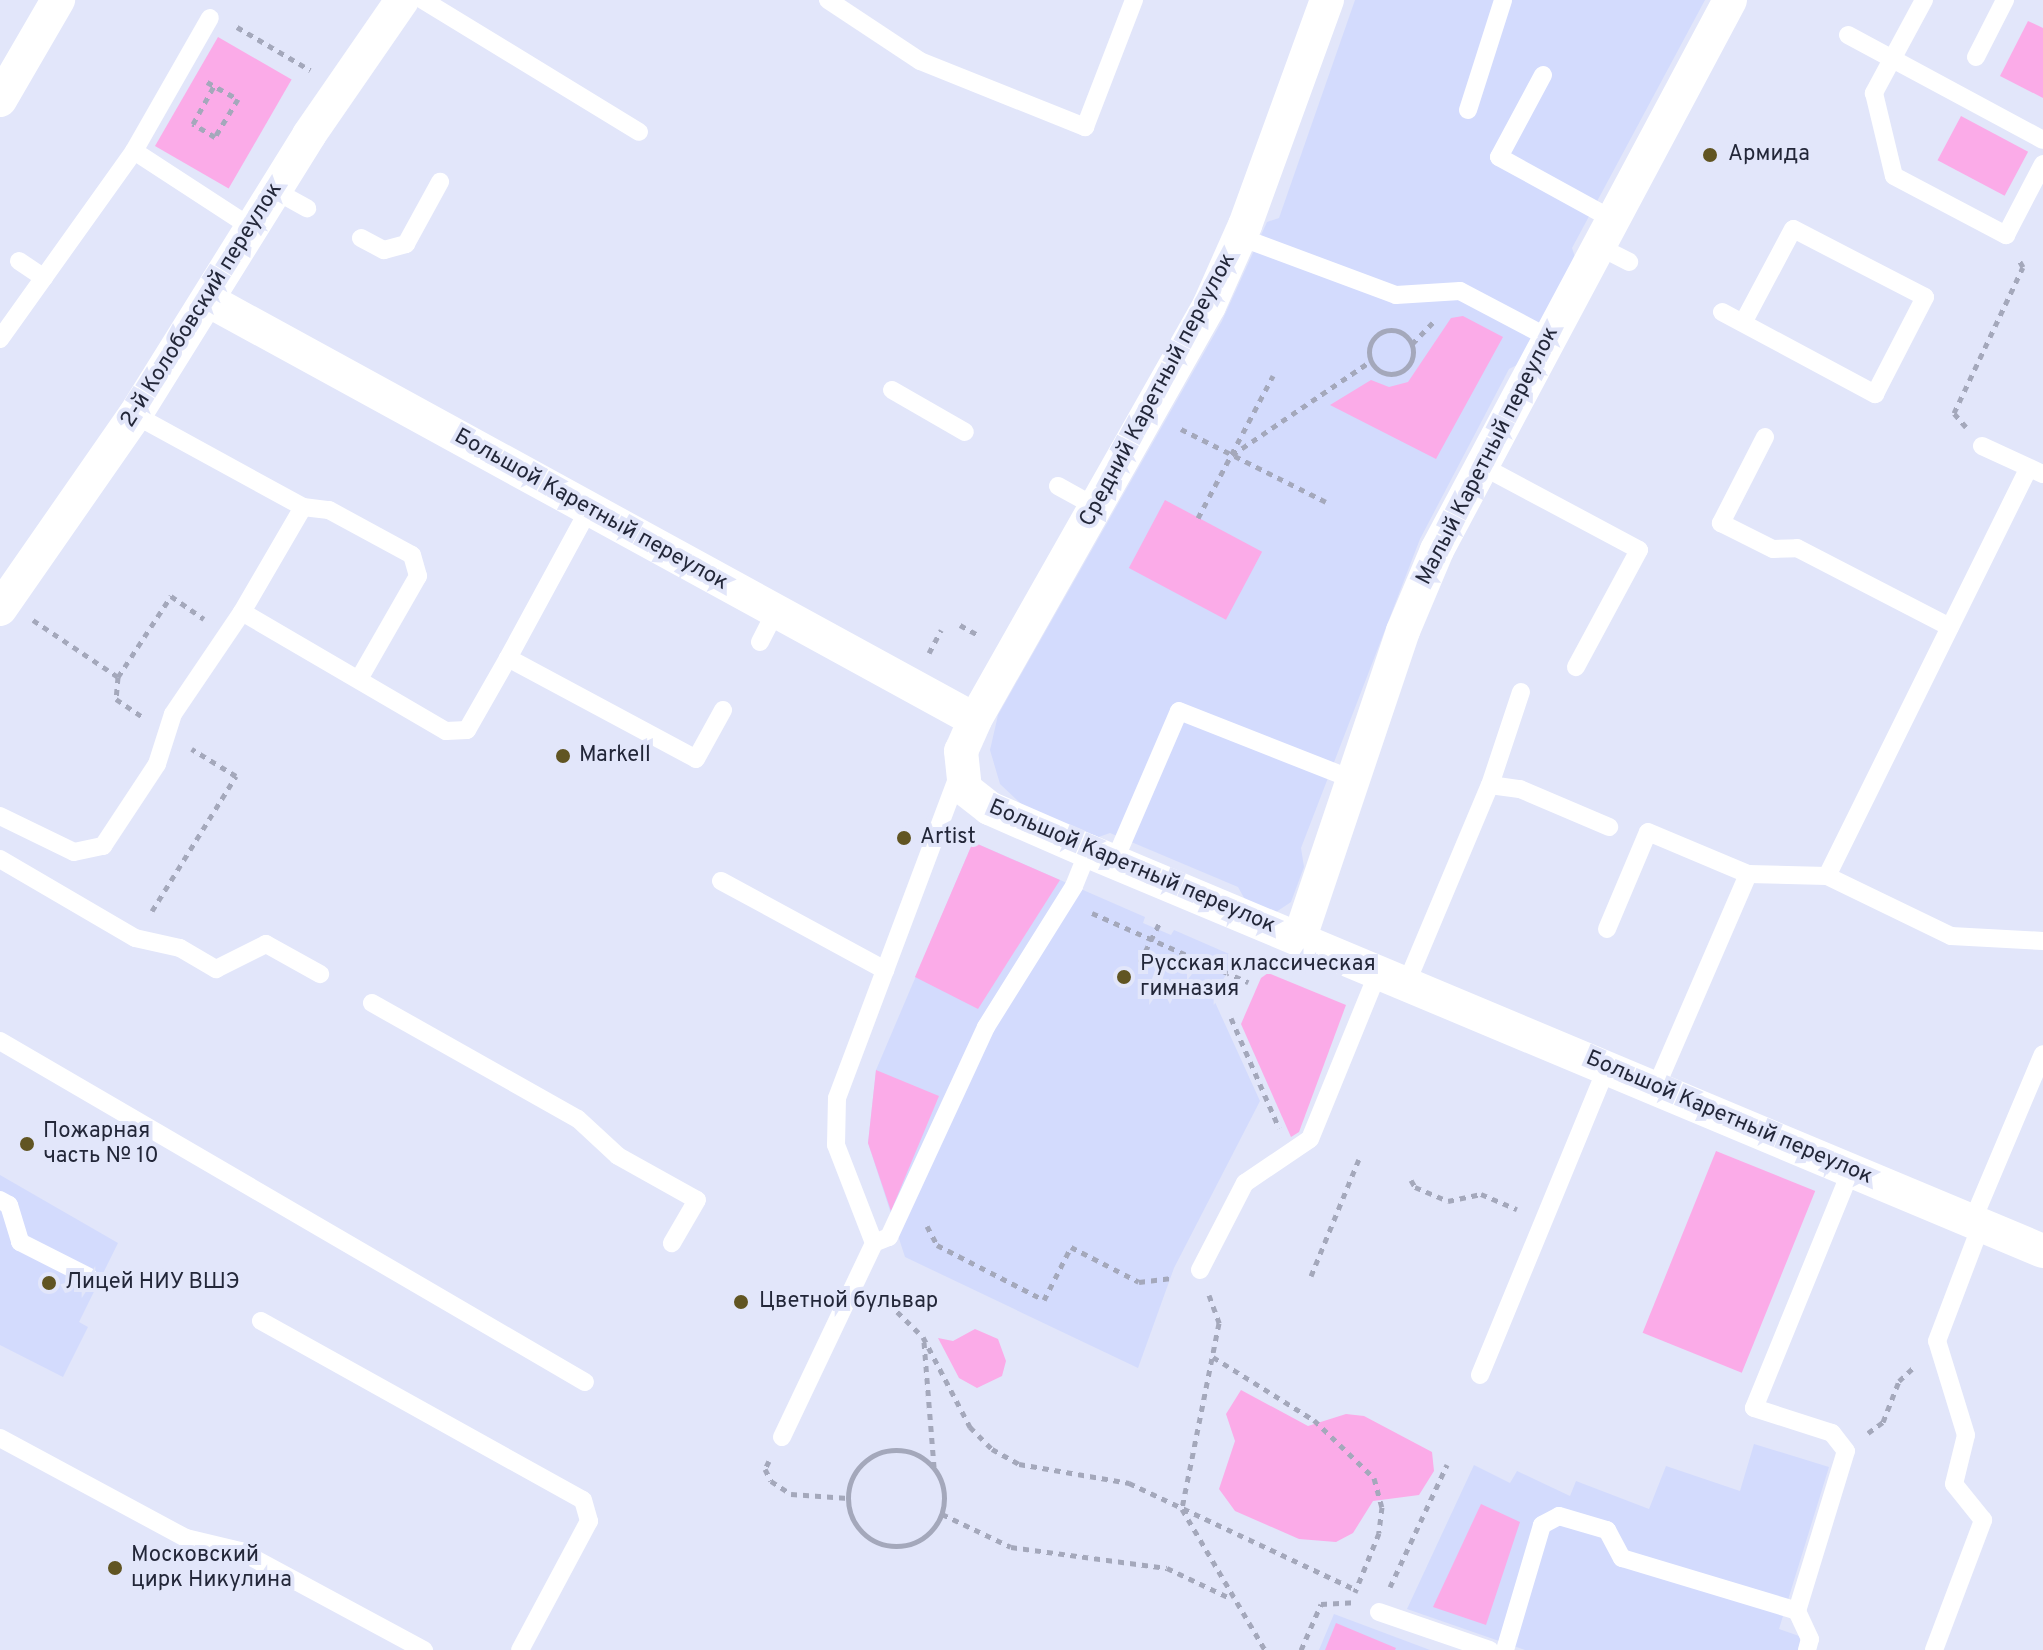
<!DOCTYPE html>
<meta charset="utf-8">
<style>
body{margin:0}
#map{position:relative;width:2043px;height:1650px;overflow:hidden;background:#e2e6fa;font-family:Overpass,sans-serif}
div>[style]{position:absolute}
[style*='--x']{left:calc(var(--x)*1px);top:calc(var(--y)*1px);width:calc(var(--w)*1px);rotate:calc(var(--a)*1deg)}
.built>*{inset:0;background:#d3dbfd}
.green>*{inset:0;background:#fbabe8;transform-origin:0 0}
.path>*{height:5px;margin-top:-2.5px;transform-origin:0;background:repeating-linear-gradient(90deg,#a4a8bb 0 6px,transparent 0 12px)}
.path>.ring{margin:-2.5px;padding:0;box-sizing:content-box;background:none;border:5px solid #a4a8bb;border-radius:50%}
.service>*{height:18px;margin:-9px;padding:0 9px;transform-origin:9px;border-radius:9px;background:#fff}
.minor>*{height:34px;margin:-17px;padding:0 17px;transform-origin:17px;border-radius:17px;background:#fff}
.dots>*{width:22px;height:22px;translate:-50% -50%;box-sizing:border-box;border:4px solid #e2e6fa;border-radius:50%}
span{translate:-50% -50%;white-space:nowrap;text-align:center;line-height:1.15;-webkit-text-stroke:8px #e2e6fa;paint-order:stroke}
.poi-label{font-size:22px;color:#232739}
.left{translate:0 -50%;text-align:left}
.street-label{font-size:22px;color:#232739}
</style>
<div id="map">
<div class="built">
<i style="clip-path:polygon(1355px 0,1705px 0,1572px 248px,1578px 266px,1525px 361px,1509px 369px,1420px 539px,1301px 848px,1304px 867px,1291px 902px,1276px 912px,1248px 905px,1238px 887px,1110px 833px,1090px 840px,1032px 814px,1000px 784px,990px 750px,998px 715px,1222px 321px,1267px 222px,1279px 218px)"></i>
<i style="clip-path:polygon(973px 842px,1145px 917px,1143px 923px,1171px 935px,1174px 930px,1236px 957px,1214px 1000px,1260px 1101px,1174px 1268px,1138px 1368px,905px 1257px,868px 1143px,876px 1070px)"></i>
<i style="clip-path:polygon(0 1175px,118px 1243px,79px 1322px,88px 1327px,63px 1377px,0 1345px)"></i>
<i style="clip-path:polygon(1754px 1444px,1829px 1467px,1779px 1629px,1802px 1637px,1798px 1650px,1525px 1650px,1407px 1609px,1474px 1465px,1510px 1483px,1517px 1471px,1570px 1496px,1576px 1481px,1649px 1509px,1666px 1466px,1740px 1491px)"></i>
<i style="clip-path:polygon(1334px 1614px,1430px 1650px,1319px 1650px)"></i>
</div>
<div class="green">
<i style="clip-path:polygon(2028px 21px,2043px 28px,2043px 98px,2000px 76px)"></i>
<i style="left:218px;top:37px;width:85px;height:126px;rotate:30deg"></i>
<i style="left:1961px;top:116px;width:76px;height:50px;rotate:28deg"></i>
<i style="clip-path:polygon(1463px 316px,1503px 337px,1436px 459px,1330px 405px,1371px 380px,1389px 387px,1408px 382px,1451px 318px)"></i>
<i style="left:1165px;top:500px;width:110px;height:77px;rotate:28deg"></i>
<i style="clip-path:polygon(973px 842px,1060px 880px,978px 1009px,915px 977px)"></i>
<i style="clip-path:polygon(1268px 973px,1346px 1005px,1299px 1132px,1291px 1137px,1241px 1024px,1261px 978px)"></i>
<i style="clip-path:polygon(876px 1070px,939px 1096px,891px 1211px,868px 1143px)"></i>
<i style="left:1716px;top:1151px;width:107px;height:196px;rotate:22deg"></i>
<i style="clip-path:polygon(975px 1329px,998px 1339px,1006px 1361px,1002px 1376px,977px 1388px,959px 1378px,938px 1338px,953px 1341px)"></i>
<i style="clip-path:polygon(1241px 1390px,1308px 1426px,1346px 1414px,1364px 1416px,1432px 1452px,1434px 1471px,1419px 1495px,1373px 1501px,1353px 1533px,1336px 1542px,1299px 1539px,1235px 1511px,1219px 1489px,1235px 1441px,1226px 1414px)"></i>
<i style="clip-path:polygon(1481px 1504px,1520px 1522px,1486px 1625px,1433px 1607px)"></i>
<i style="clip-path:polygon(1336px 1623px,1396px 1648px,1395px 1650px,1325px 1650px)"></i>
</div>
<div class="path">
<i style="--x:237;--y:27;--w:85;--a:30.5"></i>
<i style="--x:207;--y:82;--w:35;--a:29"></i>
<i style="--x:238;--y:99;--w:44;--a:121.2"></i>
<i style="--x:215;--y:137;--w:26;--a:-149"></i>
<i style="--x:193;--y:124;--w:43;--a:-61.1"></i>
<i class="ring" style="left:1369px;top:330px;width:39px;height:39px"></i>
<i style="--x:1412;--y:344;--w:30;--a:-46"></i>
<i style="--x:1966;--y:427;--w:18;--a:-131"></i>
<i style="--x:1954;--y:413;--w:161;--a:-64.7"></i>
<i style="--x:2023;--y:267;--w:10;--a:-119"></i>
<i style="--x:1181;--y:429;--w:162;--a:26.7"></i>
<i style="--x:1232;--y:455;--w:168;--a:-34.1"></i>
<i style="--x:1198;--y:518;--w:161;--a:-62.2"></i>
<i style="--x:33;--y:620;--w:102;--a:33.8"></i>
<i style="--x:118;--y:677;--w:97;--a:-56.8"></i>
<i style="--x:171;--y:596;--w:40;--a:34.9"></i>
<i style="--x:960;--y:625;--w:23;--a:29"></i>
<i style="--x:929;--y:653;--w:26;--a:-62"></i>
<i style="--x:118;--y:677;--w:22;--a:95"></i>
<i style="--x:116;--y:699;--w:34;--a:34"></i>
<i style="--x:152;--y:911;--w:159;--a:-58.1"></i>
<i style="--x:236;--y:776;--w:52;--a:-148.5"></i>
<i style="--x:1092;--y:913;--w:171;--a:23.9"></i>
<i style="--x:1140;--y:962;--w:47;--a:-63.4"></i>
<i style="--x:1231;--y:1018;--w:120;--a:66.4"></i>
<i style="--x:1411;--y:1180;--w:8;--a:60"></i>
<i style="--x:1415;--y:1187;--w:36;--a:23"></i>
<i style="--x:1448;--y:1201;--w:34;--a:-12"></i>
<i style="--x:1481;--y:1194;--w:39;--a:23"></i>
<i style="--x:927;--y:1226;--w:21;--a:62"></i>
<i style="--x:937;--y:1245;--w:120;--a:27.2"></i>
<i style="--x:1044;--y:1300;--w:59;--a:-63"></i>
<i style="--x:1071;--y:1247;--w:76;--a:27.2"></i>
<i style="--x:1139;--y:1282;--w:35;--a:-7"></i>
<i style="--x:1311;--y:1276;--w:126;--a:-67.7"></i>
<i style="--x:880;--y:1295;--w:60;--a:44.3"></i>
<i style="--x:923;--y:1337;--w:102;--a:62.4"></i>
<i style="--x:970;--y:1427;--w:31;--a:45"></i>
<i style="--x:992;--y:1449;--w:31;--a:29"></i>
<i style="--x:1019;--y:1464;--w:112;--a:9.8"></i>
<i style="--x:1129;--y:1483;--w:251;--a:25.2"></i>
<i style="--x:1209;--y:1295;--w:30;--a:70"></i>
<i style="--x:1219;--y:1323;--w:190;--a:101.3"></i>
<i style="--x:1182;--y:1509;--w:164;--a:59.5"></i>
<i style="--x:924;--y:1342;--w:125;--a:85.4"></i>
<i style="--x:1213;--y:1357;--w:119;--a:32"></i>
<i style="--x:1314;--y:1420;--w:83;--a:44"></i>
<i style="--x:1374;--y:1478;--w:30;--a:75"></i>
<i style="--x:1382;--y:1507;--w:26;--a:97"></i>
<i style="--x:1379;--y:1533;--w:64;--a:112.1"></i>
<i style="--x:1868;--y:1433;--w:19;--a:-36"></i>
<i style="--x:1883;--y:1422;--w:44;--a:-68.7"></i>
<i style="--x:1899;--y:1381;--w:23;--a:-43"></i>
<i class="ring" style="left:848px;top:1450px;width:91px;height:91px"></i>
<i style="--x:769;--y:1461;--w:9;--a:117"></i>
<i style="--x:765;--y:1469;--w:13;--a:63"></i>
<i style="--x:771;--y:1481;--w:24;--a:33"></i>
<i style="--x:791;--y:1494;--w:57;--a:4"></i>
<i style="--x:942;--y:1514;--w:76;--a:25.6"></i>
<i style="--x:1011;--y:1547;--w:157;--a:7.7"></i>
<i style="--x:1167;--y:1568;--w:72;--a:25.5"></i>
<i style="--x:1390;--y:1587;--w:135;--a:-65"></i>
<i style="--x:1301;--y:1650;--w:50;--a:-66.5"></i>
<i style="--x:1321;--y:1604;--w:33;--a:-3"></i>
</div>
<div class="service">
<i style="--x:423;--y:0;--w:253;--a:31.4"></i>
<i style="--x:828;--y:0;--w:110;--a:33.5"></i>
<i style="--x:920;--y:61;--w:178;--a:21.8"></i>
<i style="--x:1085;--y:127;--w:136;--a:-68.9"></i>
<i style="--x:1924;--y:0;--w:106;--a:118.3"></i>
<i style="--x:1874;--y:93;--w:85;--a:76.5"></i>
<i style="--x:1894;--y:176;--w:127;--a:27.8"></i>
<i style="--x:2006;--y:235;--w:80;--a:-62.5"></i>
<i style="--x:1848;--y:35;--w:221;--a:28.3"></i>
<i style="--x:1976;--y:57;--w:64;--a:-63"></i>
<i style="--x:1543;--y:75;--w:93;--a:118.2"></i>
<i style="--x:1499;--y:157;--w:129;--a:28.8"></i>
<i style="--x:1468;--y:110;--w:115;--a:-72.3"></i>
<i style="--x:134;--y:151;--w:153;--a:-60.3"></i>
<i style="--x:274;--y:190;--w:38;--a:29"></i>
<i style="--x:1240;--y:237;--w:166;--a:20.4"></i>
<i style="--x:1396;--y:295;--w:64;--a:-3.6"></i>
<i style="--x:1460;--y:291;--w:101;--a:27.8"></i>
<i style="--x:361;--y:238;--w:26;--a:28"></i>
<i style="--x:384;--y:250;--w:23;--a:-15"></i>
<i style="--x:406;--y:244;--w:71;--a:-61.3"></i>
<i style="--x:1598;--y:246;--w:35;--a:27"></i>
<i style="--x:19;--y:261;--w:30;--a:34"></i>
<i style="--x:1722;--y:312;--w:174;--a:28.2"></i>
<i style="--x:1875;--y:394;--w:109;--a:-62.7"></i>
<i style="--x:1925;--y:297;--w:148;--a:-152.7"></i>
<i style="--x:1793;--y:229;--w:106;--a:118"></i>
<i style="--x:0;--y:339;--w:231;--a:-54.5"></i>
<i style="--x:134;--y:151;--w:141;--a:33.1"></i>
<i style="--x:892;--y:390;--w:84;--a:29.9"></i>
<i style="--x:135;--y:415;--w:192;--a:28.7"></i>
<i style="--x:303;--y:507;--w:26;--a:7"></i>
<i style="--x:329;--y:510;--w:94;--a:28.5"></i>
<i style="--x:412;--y:555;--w:22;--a:74"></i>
<i style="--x:418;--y:576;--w:119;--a:119.8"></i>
<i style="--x:1765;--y:437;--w:97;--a:117.1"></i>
<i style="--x:1721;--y:523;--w:58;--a:26.6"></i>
<i style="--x:1773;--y:549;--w:24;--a:-2"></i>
<i style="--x:1797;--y:548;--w:172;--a:27.3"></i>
<i style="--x:1982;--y:446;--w:67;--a:24.7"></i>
<i style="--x:1482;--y:466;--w:178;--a:28.1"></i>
<i style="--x:1639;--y:550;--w:133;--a:118.3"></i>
<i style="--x:1058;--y:486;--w:43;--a:28.9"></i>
<i style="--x:589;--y:509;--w:170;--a:118.5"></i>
<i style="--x:508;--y:658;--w:213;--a:28.2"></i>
<i style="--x:696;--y:759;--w:56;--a:-61.1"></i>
<i style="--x:242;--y:612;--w:236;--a:30.3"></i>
<i style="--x:446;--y:731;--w:21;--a:-3"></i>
<i style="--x:467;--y:730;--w:83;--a:-60.3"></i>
<i style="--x:760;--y:642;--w:35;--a:-63"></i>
<i style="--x:1490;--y:785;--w:30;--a:8"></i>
<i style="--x:1520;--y:789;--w:97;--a:23.1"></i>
<i style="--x:0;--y:816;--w:82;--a:25.9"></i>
<i style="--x:74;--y:852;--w:30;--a:-12"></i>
<i style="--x:103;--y:846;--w:98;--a:-56.6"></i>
<i style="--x:157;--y:764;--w:52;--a:-72.3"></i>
<i style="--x:173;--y:714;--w:123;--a:-55.9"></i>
<i style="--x:242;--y:612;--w:121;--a:-59.8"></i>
<i style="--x:0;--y:859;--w:156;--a:30.3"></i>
<i style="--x:135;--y:938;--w:46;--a:12.5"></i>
<i style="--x:180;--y:948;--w:42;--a:30.3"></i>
<i style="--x:216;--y:969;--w:56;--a:-26.6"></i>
<i style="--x:266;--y:944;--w:62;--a:29.1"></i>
<i style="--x:1114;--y:862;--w:164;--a:-66.7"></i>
<i style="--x:1179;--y:711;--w:186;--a:21.5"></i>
<i style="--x:1827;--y:876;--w:138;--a:25.8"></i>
<i style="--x:1951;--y:936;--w:92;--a:3.1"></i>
<i style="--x:721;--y:881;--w:187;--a:28.5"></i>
<i style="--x:1607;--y:929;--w:105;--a:-67.1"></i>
<i style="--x:1648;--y:832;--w:108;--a:22.8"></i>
<i style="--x:1407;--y:982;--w:214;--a:-67.2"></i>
<i style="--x:1490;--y:785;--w:98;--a:-71.6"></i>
<i style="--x:372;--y:1003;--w:236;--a:29.4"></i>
<i style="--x:578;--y:1119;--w:54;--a:42.8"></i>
<i style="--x:618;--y:1156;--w:90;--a:29.1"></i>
<i style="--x:697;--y:1200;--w:50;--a:120.2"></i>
<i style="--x:0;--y:1041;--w:677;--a:30.24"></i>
<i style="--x:1656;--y:1087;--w:232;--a:-66.6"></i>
<i style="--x:1748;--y:874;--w:79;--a:1.5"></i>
<i style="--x:1827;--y:876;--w:455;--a:-63.7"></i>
<i style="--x:0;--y:1200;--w:10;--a:29"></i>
<i style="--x:9;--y:1205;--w:39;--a:73"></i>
<i style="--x:20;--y:1242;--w:77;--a:26.9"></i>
<i style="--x:1972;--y:1222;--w:182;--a:-67.1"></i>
<i style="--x:874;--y:1243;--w:16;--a:-22"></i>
<i style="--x:889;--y:1237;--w:231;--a:-65.2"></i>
<i style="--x:986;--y:1027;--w:166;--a:-58"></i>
<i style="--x:1074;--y:886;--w:38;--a:-68"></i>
<i style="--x:1200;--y:1270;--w:98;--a:-62.7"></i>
<i style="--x:1245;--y:1183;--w:78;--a:-34.1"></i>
<i style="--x:1310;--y:1139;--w:183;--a:-67.8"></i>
<i style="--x:261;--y:1321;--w:368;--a:29.1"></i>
<i style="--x:583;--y:1500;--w:22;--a:74"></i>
<i style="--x:589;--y:1521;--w:146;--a:118.1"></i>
<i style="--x:1480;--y:1375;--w:333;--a:-67.6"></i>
<i style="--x:782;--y:1437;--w:215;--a:-64.6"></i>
<i style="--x:874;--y:1243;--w:105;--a:-111.2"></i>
<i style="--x:836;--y:1145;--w:47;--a:-88.8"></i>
<i style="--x:837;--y:1098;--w:346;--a:-69.4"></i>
<i style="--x:0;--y:1438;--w:211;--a:28.3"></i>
<i style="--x:186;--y:1538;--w:56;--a:13.5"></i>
<i style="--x:240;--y:1551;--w:209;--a:28.3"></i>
<i style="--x:1379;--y:1612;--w:117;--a:18.9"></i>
<i style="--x:1505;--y:1650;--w:130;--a:-73.5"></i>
<i style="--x:1542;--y:1525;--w:19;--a:-28"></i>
<i style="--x:1559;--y:1516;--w:50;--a:16.3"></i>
<i style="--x:1607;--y:1530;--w:32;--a:62"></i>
<i style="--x:1622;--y:1558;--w:183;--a:16.8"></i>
<i style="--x:1807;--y:1650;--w:11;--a:-75"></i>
<i style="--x:1810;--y:1639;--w:31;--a:-115"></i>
<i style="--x:1797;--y:1611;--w:167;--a:-73"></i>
<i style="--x:1846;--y:1451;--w:23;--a:-128"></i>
<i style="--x:1832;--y:1433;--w:82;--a:-162.2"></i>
<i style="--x:1754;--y:1408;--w:257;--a:-67.8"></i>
<i style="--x:1934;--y:1650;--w:139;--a:-69.3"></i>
<i style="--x:1983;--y:1520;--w:46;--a:-128.9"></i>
<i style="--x:1954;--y:1484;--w:50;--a:-76.2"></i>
<i style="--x:1966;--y:1435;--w:98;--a:-107.1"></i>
<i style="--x:1937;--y:1341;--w:124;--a:-69.2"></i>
</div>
<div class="minor">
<i style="--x:1327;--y:0;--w:239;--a:110"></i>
<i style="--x:1245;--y:225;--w:89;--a:114"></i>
<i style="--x:1209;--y:306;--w:476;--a:119.5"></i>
<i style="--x:975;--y:720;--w:34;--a:114"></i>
<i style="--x:961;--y:751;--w:38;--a:84"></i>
<i style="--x:965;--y:789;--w:31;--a:38"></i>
<i style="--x:989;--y:808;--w:108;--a:23.5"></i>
<i style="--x:1088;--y:851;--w:1035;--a:22.73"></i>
<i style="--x:0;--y:100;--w:116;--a:-59.9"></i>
<i style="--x:208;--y:300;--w:874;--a:28.7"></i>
<i style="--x:0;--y:609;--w:236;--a:-55.2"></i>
<i style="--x:135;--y:415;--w:330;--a:-58.1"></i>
<i style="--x:309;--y:135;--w:164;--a:-55.4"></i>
<i style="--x:1300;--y:937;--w:323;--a:-71.4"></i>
<i style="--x:1403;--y:631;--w:88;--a:-67.2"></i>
<i style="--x:1437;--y:550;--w:623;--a:-61.95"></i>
</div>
<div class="dots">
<i style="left:1710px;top:155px;background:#615522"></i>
<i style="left:563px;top:756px;background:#615522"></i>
<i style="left:904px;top:838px;background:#615522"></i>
<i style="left:1124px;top:977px;background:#615522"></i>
<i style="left:27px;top:1144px;background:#615522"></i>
<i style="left:49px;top:1283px;background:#615522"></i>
<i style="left:741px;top:1302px;background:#615522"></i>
<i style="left:115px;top:1568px;background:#615522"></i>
</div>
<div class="poi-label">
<span class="left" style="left:1728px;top:155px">Армида</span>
<span class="left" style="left:579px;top:756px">Markell</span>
<span class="left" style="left:920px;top:838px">Artist</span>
<span class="left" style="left:1140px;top:977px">Русская классическая<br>гимназия</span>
<span class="left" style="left:43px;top:1144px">Пожарная<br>часть № 10</span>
<span class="left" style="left:65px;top:1283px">Лицей НИУ ВШЭ</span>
<span class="left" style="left:759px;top:1302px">Цветной бульвар</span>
<span class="left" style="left:131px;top:1568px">Московский<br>цирк Никулина</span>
</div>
<div class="street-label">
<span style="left:202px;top:305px;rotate:-58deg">2-й Колобовский переулок</span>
<span style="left:1158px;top:390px;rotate:-62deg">Средний Каретный переулок</span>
<span style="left:1488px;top:456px;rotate:-63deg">Малый Каретный переулок</span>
<span style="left:591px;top:510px;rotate:29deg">Большой Каретный переулок</span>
<span style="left:1132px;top:867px;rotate:23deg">Большой Каретный переулок</span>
<span style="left:1729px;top:1118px;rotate:23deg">Большой Каретный переулок</span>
</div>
</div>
